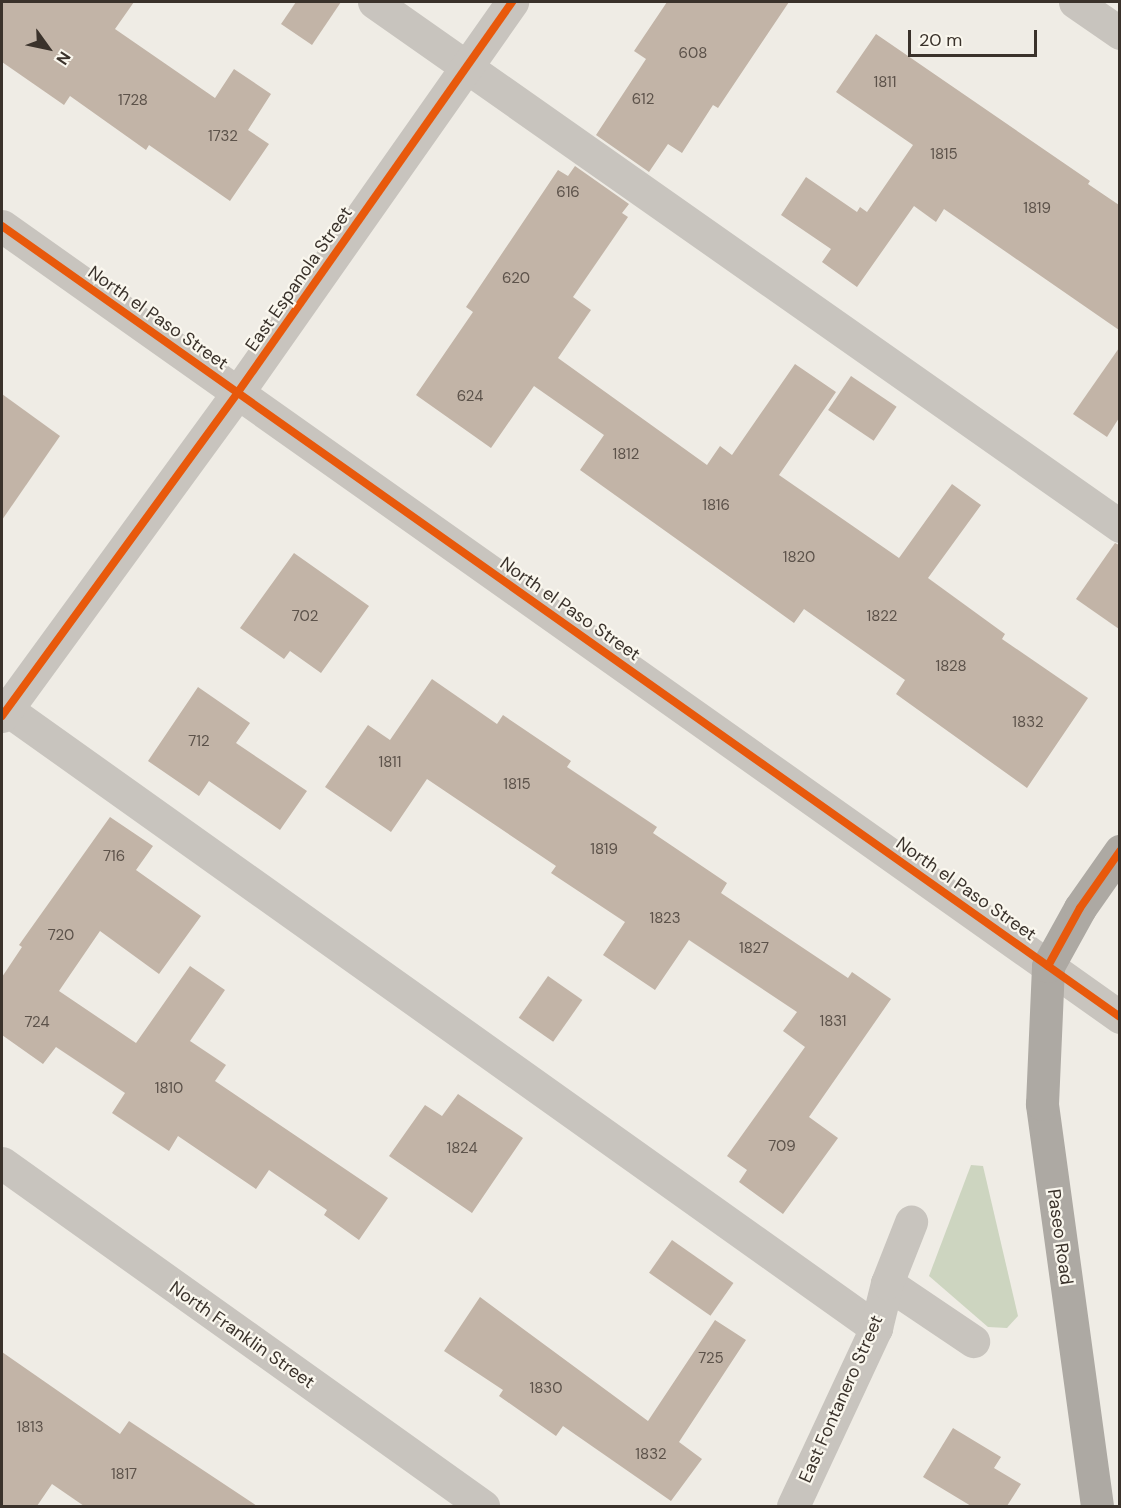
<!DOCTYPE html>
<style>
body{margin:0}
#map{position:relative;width:1121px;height:1508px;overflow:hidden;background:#efece5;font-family:"DM Sans",sans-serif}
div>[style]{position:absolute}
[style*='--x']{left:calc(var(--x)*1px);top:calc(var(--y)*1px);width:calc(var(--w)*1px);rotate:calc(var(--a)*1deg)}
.green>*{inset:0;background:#cdd5c0}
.building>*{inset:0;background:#c2b4a7;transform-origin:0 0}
.minor>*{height:33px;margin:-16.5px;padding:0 16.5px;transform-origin:16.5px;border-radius:16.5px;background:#c8c4be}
.major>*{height:33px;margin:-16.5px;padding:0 16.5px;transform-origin:16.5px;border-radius:16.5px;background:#ada9a3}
.cycleway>*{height:8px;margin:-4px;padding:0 4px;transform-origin:4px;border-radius:4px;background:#e8590c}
span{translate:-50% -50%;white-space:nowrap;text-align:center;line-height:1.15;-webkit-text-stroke:4.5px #faf7ee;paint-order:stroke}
.number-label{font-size:15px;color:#5c524a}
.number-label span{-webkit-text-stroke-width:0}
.street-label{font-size:18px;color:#3a322b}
.frame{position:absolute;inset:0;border:3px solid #3a322b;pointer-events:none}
.north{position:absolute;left:18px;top:18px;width:60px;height:60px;-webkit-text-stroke:4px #faf7ee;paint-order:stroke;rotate:123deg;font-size:16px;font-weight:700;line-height:24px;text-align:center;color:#3a322b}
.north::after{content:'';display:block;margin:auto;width:21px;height:27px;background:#3a322b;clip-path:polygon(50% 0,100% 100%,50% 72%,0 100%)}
.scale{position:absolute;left:908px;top:30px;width:129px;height:27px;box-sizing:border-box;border:3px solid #3a322b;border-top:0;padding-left:8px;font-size:18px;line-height:21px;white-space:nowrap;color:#3a322b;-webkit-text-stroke:4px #faf7ee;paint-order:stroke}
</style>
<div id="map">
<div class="green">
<i style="clip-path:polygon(971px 1165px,983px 1166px,1018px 1316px,1007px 1328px,988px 1327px,929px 1276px)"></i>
</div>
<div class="building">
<i style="clip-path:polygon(2px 2px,134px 2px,115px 29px,215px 98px,234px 69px,271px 94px,248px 130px,269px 144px,230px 201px,149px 145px,146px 150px,70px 96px,64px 105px,2px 62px)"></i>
<i style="clip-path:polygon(296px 2px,341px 2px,312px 45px,281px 24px)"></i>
<i style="clip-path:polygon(667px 2px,789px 2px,718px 108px,713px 105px,682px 153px,668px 144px,649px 172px,596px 135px,646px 59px,634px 51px)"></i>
<i style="clip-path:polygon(876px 34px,1090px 181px,1088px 184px,1119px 205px,1119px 330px,944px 209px,936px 222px,914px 206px,857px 287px,822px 262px,831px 249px,781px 215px,806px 177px,857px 212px,860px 207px,867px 212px,913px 145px,836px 92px)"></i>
<i style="clip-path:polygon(575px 166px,629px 204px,622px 213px,628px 217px,573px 297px,591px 310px,558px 358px,707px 465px,720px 446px,732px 455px,795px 364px,836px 392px,779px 475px,899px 558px,952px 484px,981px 505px,928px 578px,1005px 634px,1002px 639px,1088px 698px,1027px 788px,896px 694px,905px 680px,804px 609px,794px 623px,580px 470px,604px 435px,534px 386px,491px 448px,416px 395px,473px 312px,466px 307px,558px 170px,568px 176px)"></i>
<i style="clip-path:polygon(1119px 348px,1119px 418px,1107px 437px,1073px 414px)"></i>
<i style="left:851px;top:376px;width:55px;height:41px;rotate:34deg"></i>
<i style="clip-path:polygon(2px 394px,60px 436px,2px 520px)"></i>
<i style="clip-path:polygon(1115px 543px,1119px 545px,1119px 629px,1076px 599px)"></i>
<i style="clip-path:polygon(294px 553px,369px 606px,321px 673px,290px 651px,284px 659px,240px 628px)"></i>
<i style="clip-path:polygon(432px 679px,497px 724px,503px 715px,571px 761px,567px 767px,657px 827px,653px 833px,727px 883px,721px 893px,848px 978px,852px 972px,891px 999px,809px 1117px,838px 1138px,783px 1214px,739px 1182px,747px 1170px,727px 1156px,805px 1047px,783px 1031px,797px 1012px,689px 940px,655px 990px,603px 955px,625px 922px,551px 873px,556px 866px,427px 779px,391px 832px,325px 787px,368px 725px,390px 740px)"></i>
<i style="clip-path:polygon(198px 687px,250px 723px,236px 743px,307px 791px,280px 830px,209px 781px,199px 796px,148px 761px)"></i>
<i style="clip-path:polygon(110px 817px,153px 846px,136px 870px,201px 916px,159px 974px,100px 931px,59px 991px,136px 1043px,190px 966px,225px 990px,190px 1041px,226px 1065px,215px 1081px,388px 1198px,359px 1240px,324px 1215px,327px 1210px,269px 1170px,256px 1189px,178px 1136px,169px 1151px,112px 1113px,125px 1093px,56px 1047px,43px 1064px,2px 1035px,2px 977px,22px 947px,19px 945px)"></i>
<i style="left:548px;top:976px;width:42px;height:51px;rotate:35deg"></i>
<i style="clip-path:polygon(458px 1094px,523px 1138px,472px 1213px,389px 1156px,425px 1105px,442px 1116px)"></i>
<i style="left:672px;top:1240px;width:75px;height:40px;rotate:35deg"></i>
<i style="clip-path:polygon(480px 1297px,648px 1421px,715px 1320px,746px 1340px,679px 1442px,702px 1459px,671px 1501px,563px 1426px,556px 1436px,499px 1396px,503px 1390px,444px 1351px)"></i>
<i style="clip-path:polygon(2px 1352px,120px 1434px,129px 1421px,257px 1506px,84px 1506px,52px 1484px,37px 1506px,2px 1506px)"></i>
<i style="clip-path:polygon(953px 1428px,1001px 1457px,994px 1468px,1021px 1484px,1007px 1506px,971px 1506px,923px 1477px)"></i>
</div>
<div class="minor">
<i style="--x:374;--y:2;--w:912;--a:35.08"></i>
<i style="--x:1075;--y:2;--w:55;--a:34.6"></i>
<i style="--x:2;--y:226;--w:1370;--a:35.28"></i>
<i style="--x:2;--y:706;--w:1073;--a:35.44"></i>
<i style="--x:2;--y:716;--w:401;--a:-53.9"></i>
<i style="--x:238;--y:392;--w:477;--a:-54.9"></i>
<i style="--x:2;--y:1163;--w:591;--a:35.49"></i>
<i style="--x:887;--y:1283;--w:104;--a:34"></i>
<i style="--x:793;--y:1506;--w:196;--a:-65"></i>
<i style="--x:876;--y:1328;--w:46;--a:-76.3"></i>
<i style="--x:887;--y:1283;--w:66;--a:-68.5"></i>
</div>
<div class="major">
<i style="--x:1097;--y:1506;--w:406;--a:-97.8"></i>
<i style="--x:1042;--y:1104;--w:138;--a:-87.5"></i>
<i style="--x:1048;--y:966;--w:66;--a:-61.1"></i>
<i style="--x:1080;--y:908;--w:70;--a:-54.9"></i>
</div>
<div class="cycleway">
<i style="--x:2;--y:226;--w:1370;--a:35.28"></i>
<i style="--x:2;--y:716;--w:401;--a:-53.9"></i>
<i style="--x:238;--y:392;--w:477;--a:-54.9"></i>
<i style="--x:1048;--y:966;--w:66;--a:-61.1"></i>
<i style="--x:1080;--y:908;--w:70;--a:-54.9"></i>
</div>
<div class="number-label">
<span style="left:693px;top:54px">608</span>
<span style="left:885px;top:83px">1811</span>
<span style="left:643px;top:100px">612</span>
<span style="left:133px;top:101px">1728</span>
<span style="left:223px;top:137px">1732</span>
<span style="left:944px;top:155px">1815</span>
<span style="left:568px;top:193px">616</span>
<span style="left:1037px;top:209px">1819</span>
<span style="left:516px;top:279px">620</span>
<span style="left:470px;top:397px">624</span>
<span style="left:626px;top:455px">1812</span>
<span style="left:716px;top:506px">1816</span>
<span style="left:799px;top:558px">1820</span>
<span style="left:305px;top:617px">702</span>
<span style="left:882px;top:617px">1822</span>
<span style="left:951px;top:667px">1828</span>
<span style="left:1028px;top:723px">1832</span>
<span style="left:199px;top:742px">712</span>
<span style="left:390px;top:763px">1811</span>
<span style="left:517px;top:785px">1815</span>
<span style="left:604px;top:850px">1819</span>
<span style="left:114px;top:857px">716</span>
<span style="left:665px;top:919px">1823</span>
<span style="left:61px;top:936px">720</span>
<span style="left:754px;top:949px">1827</span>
<span style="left:833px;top:1022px">1831</span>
<span style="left:37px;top:1023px">724</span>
<span style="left:169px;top:1089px">1810</span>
<span style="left:782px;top:1147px">709</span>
<span style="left:462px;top:1149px">1824</span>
<span style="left:711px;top:1359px">725</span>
<span style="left:546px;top:1389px">1830</span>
<span style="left:30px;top:1428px">1813</span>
<span style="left:651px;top:1455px">1832</span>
<span style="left:124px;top:1475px">1817</span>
</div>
<div class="street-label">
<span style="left:299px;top:279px;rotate:-55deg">East Espanola Street</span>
<span style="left:158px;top:318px;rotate:35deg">North el Paso Street</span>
<span style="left:570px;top:609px;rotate:35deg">North el Paso Street</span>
<span style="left:966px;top:889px;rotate:35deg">North el Paso Street</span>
<span style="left:1060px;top:1237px;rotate:82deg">Paseo Road</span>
<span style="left:242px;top:1335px;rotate:35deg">North Franklin Street</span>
<span style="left:841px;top:1399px;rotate:-66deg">East Fontanero Street</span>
</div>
<div class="frame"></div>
<div class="north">N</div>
<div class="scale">20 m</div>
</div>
